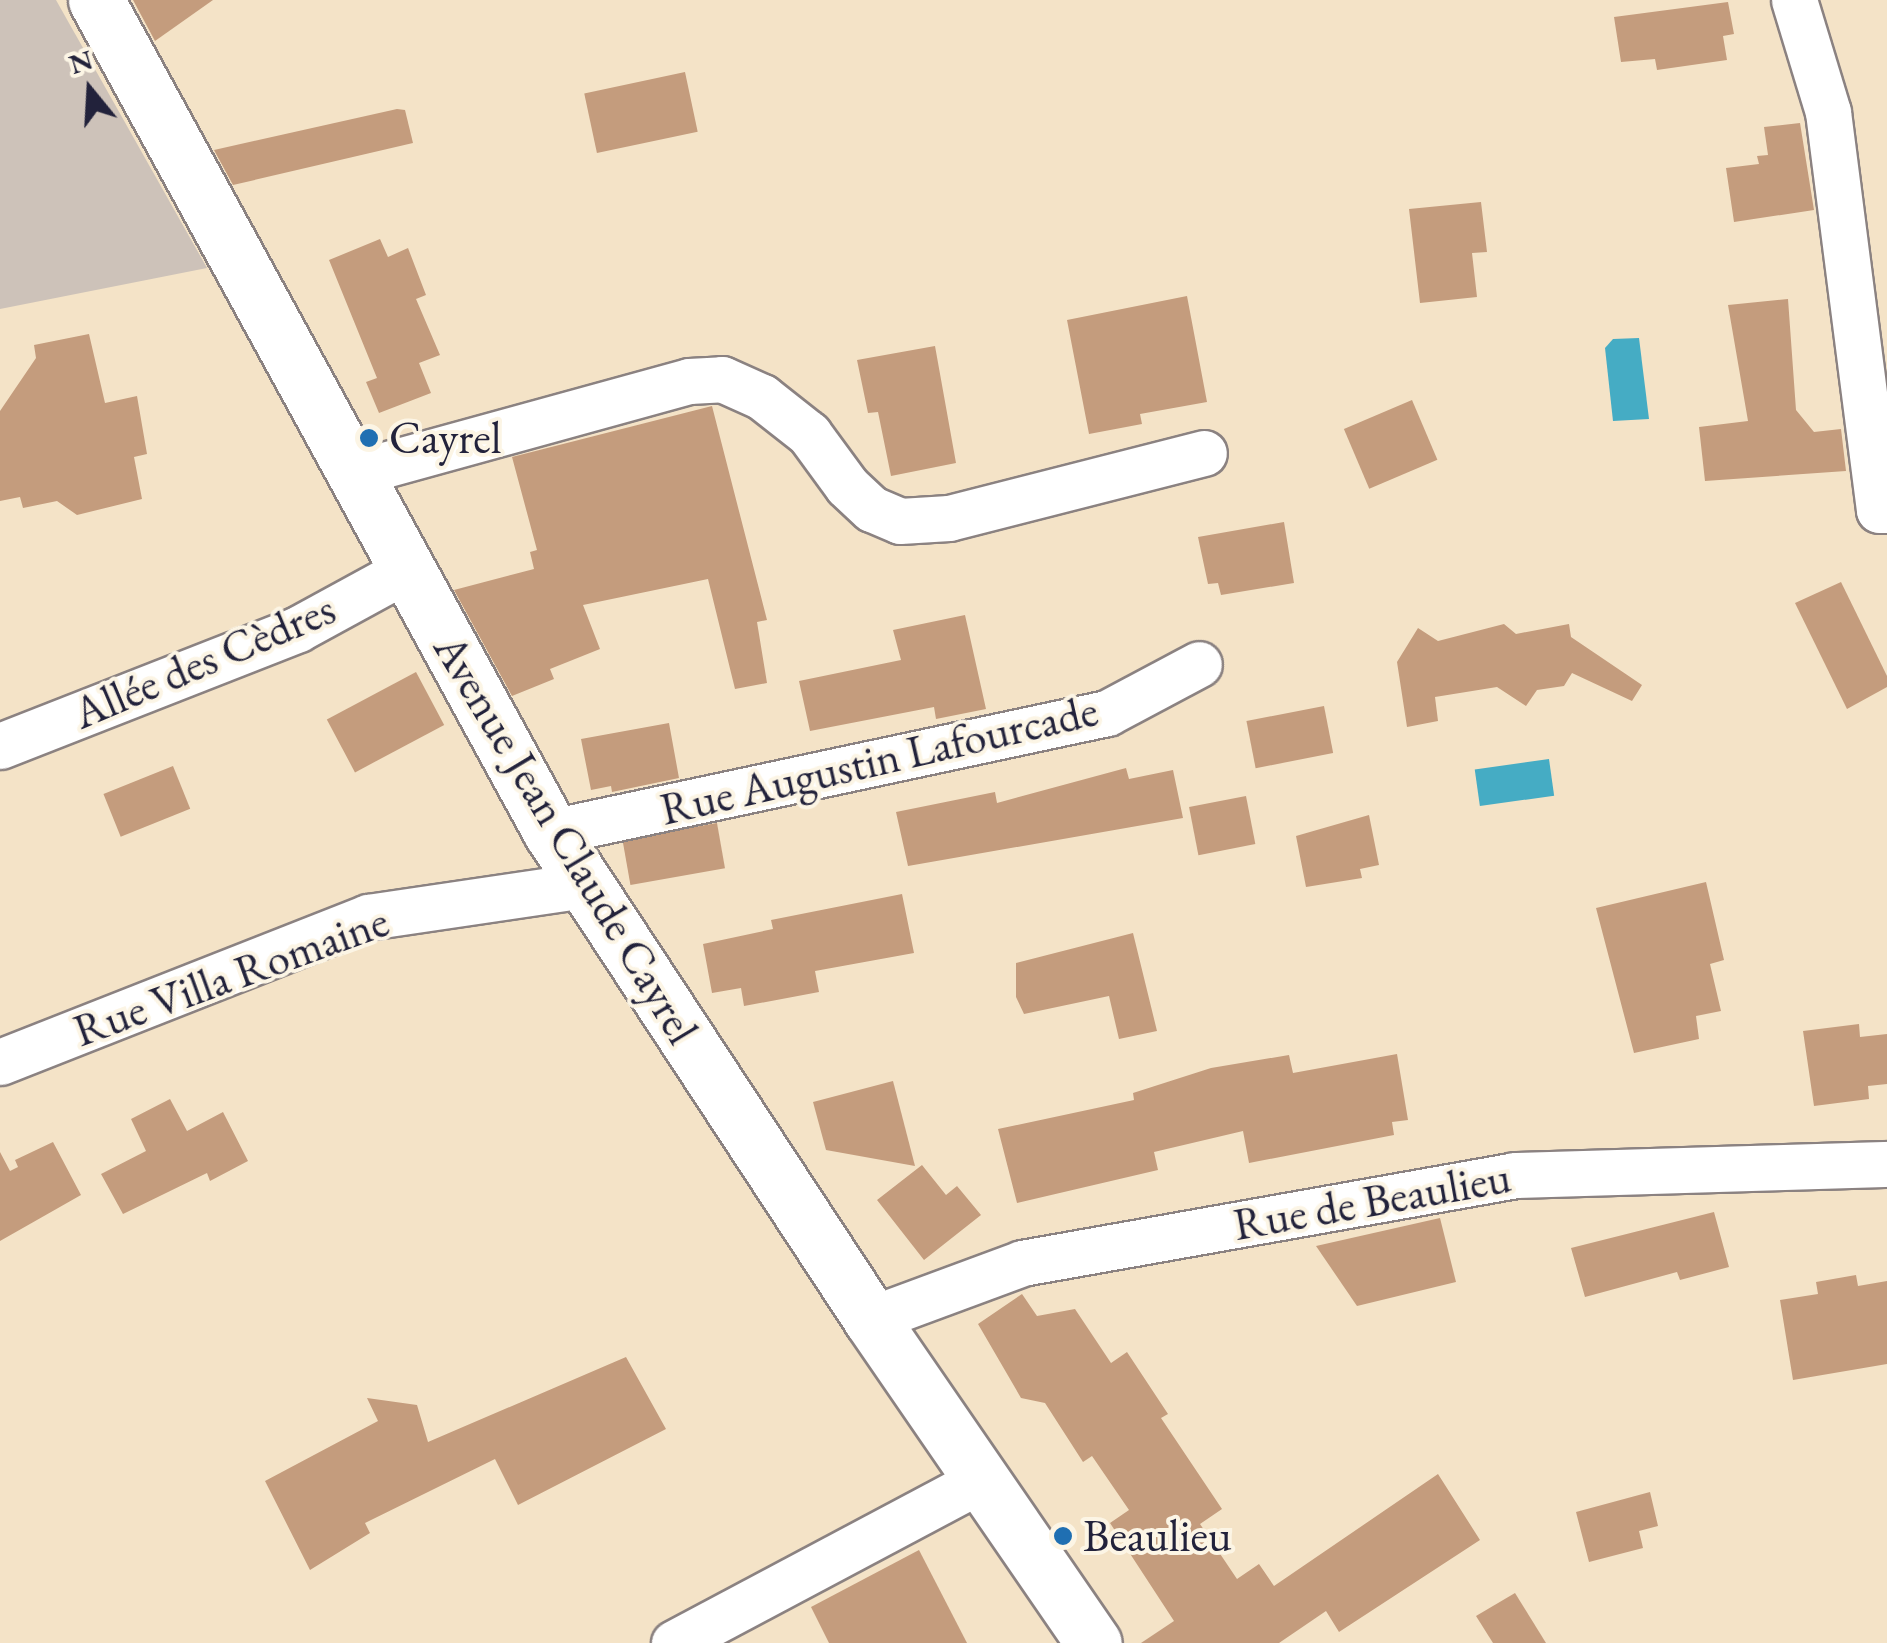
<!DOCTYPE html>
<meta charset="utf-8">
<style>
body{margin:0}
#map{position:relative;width:1887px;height:1643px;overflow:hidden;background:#f4e3c7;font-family:"EB Garamond",serif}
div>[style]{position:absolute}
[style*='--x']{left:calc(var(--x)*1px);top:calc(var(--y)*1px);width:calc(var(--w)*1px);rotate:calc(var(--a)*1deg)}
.industrial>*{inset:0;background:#cdc2b9}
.water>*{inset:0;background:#45acc4;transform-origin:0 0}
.building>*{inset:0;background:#c49c7d;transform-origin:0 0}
.roads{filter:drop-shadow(2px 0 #8b8281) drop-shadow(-2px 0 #8b8281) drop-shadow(0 2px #8b8281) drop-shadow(0 -2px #8b8281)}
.minor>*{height:45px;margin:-22.5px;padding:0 22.5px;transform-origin:22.5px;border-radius:22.5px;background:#fff}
.major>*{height:55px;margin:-27.5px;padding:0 27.5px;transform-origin:27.5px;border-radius:27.5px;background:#fff}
.dots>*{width:28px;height:28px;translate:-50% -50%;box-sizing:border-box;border:5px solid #fcf5e5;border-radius:50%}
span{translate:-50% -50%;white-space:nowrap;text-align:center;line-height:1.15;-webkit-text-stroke:8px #fcf5e5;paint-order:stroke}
.poi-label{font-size:45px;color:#22223b}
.left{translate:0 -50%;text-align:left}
.street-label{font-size:45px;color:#22223b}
.north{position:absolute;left:40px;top:40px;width:100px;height:100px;-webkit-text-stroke:8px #fcf5e5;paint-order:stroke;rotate:342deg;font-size:28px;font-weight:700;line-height:40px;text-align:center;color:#22223b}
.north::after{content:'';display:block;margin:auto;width:35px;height:45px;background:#22223b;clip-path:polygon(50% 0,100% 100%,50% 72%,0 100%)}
</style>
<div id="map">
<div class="industrial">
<i style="clip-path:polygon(0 0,56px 0,207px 268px,0 309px)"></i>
</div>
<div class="water">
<i style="clip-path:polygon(1639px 338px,1649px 419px,1613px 421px,1605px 348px,1613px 339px)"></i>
<i style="left:1549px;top:759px;width:37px;height:75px;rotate:82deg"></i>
</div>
<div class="building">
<i style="clip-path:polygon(133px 0,213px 0,155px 41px)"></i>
<i style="clip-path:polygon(1728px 2px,1734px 34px,1723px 36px,1727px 60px,1657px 70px,1655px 59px,1621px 62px,1614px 17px)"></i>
<i style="left:685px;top:72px;width:61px;height:103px;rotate:78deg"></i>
<i style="clip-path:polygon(397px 109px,405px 110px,413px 143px,233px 185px,214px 150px)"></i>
<i style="clip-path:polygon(1800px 123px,1814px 210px,1734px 222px,1726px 168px,1759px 164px,1757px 156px,1768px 155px,1764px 127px)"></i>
<i style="clip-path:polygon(1481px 202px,1487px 252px,1472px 253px,1477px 297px,1420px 303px,1409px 209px)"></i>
<i style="clip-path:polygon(380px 239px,388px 257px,408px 248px,426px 295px,416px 299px,440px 355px,419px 363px,431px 393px,379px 413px,366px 382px,377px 378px,329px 260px)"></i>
<i style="clip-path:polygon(1187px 296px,1207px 402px,1140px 414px,1142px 424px,1089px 434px,1067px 320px)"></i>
<i style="clip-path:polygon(1788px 299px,1796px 410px,1814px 432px,1841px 429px,1846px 471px,1705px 481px,1699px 427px,1748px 421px,1728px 305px)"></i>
<i style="clip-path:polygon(89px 334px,105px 403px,137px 396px,147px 454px,134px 457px,142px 499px,77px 515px,57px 501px,23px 508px,20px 497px,0 501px,0 411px,36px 358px,34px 345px)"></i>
<i style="clip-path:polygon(935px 346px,956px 463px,891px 476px,878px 412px,868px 413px,857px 360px)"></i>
<i style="left:1412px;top:400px;width:65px;height:74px;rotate:67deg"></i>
<i style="clip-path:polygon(712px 406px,767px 620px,757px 622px,767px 683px,735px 689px,708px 579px,583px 605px,600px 649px,550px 669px,554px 679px,512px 696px,454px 590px,534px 569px,530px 552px,537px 550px,512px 457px)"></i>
<i style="clip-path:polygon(1284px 522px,1294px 583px,1221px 595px,1218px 583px,1208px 584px,1198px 537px)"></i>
<i style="clip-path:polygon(1841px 582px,1887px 676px,1887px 687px,1847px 709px,1795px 603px)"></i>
<i style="clip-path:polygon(965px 615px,986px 709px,936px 719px,934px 707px,810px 731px,799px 681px,901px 660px,893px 630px)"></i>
<i style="clip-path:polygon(1504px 624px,1516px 634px,1569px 624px,1571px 637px,1642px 685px,1632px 701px,1572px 673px,1564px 686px,1537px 690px,1526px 706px,1497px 687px,1435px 697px,1438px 721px,1407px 727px,1397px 662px,1418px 628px,1438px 641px)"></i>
<i style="left:416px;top:672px;width:60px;height:101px;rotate:62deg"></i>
<i style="left:1324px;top:706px;width:48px;height:79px;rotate:79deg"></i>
<i style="clip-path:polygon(669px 723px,679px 778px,612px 792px,611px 786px,591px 790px,581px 739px)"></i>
<i style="left:173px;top:766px;width:46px;height:75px;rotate:68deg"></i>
<i style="clip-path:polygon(1126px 768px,1129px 779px,1173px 770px,1183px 818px,908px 866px,896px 812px,995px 792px,997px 803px)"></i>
<i style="left:1246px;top:796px;width:49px;height:58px;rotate:79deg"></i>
<i style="clip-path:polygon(1369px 815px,1379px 865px,1360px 869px,1362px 878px,1306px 887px,1296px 836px)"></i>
<i style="left:717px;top:823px;width:46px;height:96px;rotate:80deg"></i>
<i style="clip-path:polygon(1706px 882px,1724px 960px,1710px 964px,1721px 1011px,1696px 1016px,1699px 1039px,1634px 1053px,1596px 908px)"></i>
<i style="clip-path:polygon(902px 894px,914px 953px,815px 971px,819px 992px,744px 1006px,741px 988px,712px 993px,703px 944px,773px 929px,771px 920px)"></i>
<i style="clip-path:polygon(1133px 933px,1157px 1031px,1119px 1039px,1109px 996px,1024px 1014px,1016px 997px,1016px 963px)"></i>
<i style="clip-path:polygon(1859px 1024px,1860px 1037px,1887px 1034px,1887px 1084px,1868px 1086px,1869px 1099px,1814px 1106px,1803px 1031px)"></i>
<i style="clip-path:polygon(1397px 1054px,1408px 1120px,1392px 1122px,1394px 1135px,1249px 1163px,1243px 1131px,1154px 1152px,1158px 1170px,1017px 1203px,998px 1129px,1134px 1100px,1133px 1093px,1211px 1068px,1289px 1055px,1293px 1073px)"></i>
<i style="clip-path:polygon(893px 1081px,915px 1166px,826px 1150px,813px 1102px)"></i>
<i style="clip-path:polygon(170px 1099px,187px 1131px,223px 1112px,248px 1161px,210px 1181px,207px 1173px,123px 1214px,101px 1174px,146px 1151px,131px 1119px)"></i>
<i style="clip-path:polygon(53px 1142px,81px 1195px,0 1241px,0 1152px,10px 1171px,18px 1167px,15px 1160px)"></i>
<i style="clip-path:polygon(922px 1165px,946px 1195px,957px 1186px,981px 1215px,924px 1260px,877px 1200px)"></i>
<i style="clip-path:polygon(1714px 1212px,1729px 1267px,1680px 1280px,1677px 1272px,1585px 1297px,1571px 1248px)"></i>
<i style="clip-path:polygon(1440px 1218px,1456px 1282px,1357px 1306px,1316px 1246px)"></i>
<i style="clip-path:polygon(1856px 1275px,1858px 1286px,1887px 1281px,1887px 1364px,1793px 1380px,1780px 1300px,1818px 1294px,1816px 1282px)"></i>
<i style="clip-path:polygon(1022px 1294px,1037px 1316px,1075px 1309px,1111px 1363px,1127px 1352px,1168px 1414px,1161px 1418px,1222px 1509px,1200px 1524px,1237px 1579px,1259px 1564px,1274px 1586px,1438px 1474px,1480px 1540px,1339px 1632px,1326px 1611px,1279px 1643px,1141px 1643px,1174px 1621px,1110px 1523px,1129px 1510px,1092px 1456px,1083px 1462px,1045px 1403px,1021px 1398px,978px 1324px)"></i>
<i style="clip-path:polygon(626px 1357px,666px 1429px,518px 1505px,495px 1459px,365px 1523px,370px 1533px,310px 1570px,265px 1481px,378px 1421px,367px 1398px,417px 1405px,428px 1442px)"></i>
<i style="clip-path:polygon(1650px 1492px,1658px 1526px,1639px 1531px,1643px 1548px,1589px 1562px,1576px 1512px)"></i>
<i style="clip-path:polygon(919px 1550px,967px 1643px,829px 1643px,811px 1607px)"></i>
<i style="clip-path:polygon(1515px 1593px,1546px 1643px,1493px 1643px,1476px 1616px)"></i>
</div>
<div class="roads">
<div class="minor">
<i style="--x:1794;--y:0;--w:117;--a:73.1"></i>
<i style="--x:1828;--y:112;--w:401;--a:82.7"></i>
<i style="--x:1879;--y:510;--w:8;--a:0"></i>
<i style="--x:355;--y:473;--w:346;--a:-15.4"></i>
<i style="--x:689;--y:381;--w:33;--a:-3"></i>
<i style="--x:722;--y:379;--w:44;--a:24.2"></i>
<i style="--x:762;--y:397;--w:60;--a:38.2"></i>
<i style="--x:809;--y:434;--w:64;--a:53.8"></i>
<i style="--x:847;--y:486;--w:34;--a:43"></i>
<i style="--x:872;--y:509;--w:30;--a:23"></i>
<i style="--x:900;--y:521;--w:49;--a:-3.5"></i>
<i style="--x:949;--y:518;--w:263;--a:-14.3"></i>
<i style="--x:0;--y:746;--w:320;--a:-21.4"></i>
<i style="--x:298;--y:629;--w:123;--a:-28.6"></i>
<i style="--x:551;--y:832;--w:569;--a:-12.08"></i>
<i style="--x:1107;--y:713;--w:104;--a:-28"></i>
<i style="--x:0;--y:1062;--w:396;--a:-21.5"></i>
<i style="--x:368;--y:917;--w:219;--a:-8.4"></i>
<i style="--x:871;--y:1319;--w:161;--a:-20.3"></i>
<i style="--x:1022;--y:1263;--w:500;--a:-10.1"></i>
<i style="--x:1514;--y:1175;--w:373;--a:-1.7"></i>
<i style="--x:674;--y:1643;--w:348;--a:-28"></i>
</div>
<div class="major">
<i style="--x:96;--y:0;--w:948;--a:61.33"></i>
<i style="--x:551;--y:832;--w:583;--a:56.69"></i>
<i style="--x:871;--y:1319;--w:393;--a:55.5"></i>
</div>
</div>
<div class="dots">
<i style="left:369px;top:438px;background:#1f6fb2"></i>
<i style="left:1063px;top:1536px;background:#1f6fb2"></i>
</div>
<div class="poi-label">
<span class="left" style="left:389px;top:438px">Cayrel</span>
<span class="left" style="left:1083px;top:1536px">Beaulieu</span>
</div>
<div class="street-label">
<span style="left:204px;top:661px;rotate:-23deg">Allée des Cèdres</span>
<span style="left:879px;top:760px;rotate:-13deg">Rue Augustin Lafourcade</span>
<span style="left:566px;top:839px;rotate:59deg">Avenue Jean Claude Cayrel</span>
<span style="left:231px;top:976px;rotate:-20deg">Rue Villa Romaine</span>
<span style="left:1372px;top:1201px;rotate:-10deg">Rue de Beaulieu</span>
</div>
<div class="north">N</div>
</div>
